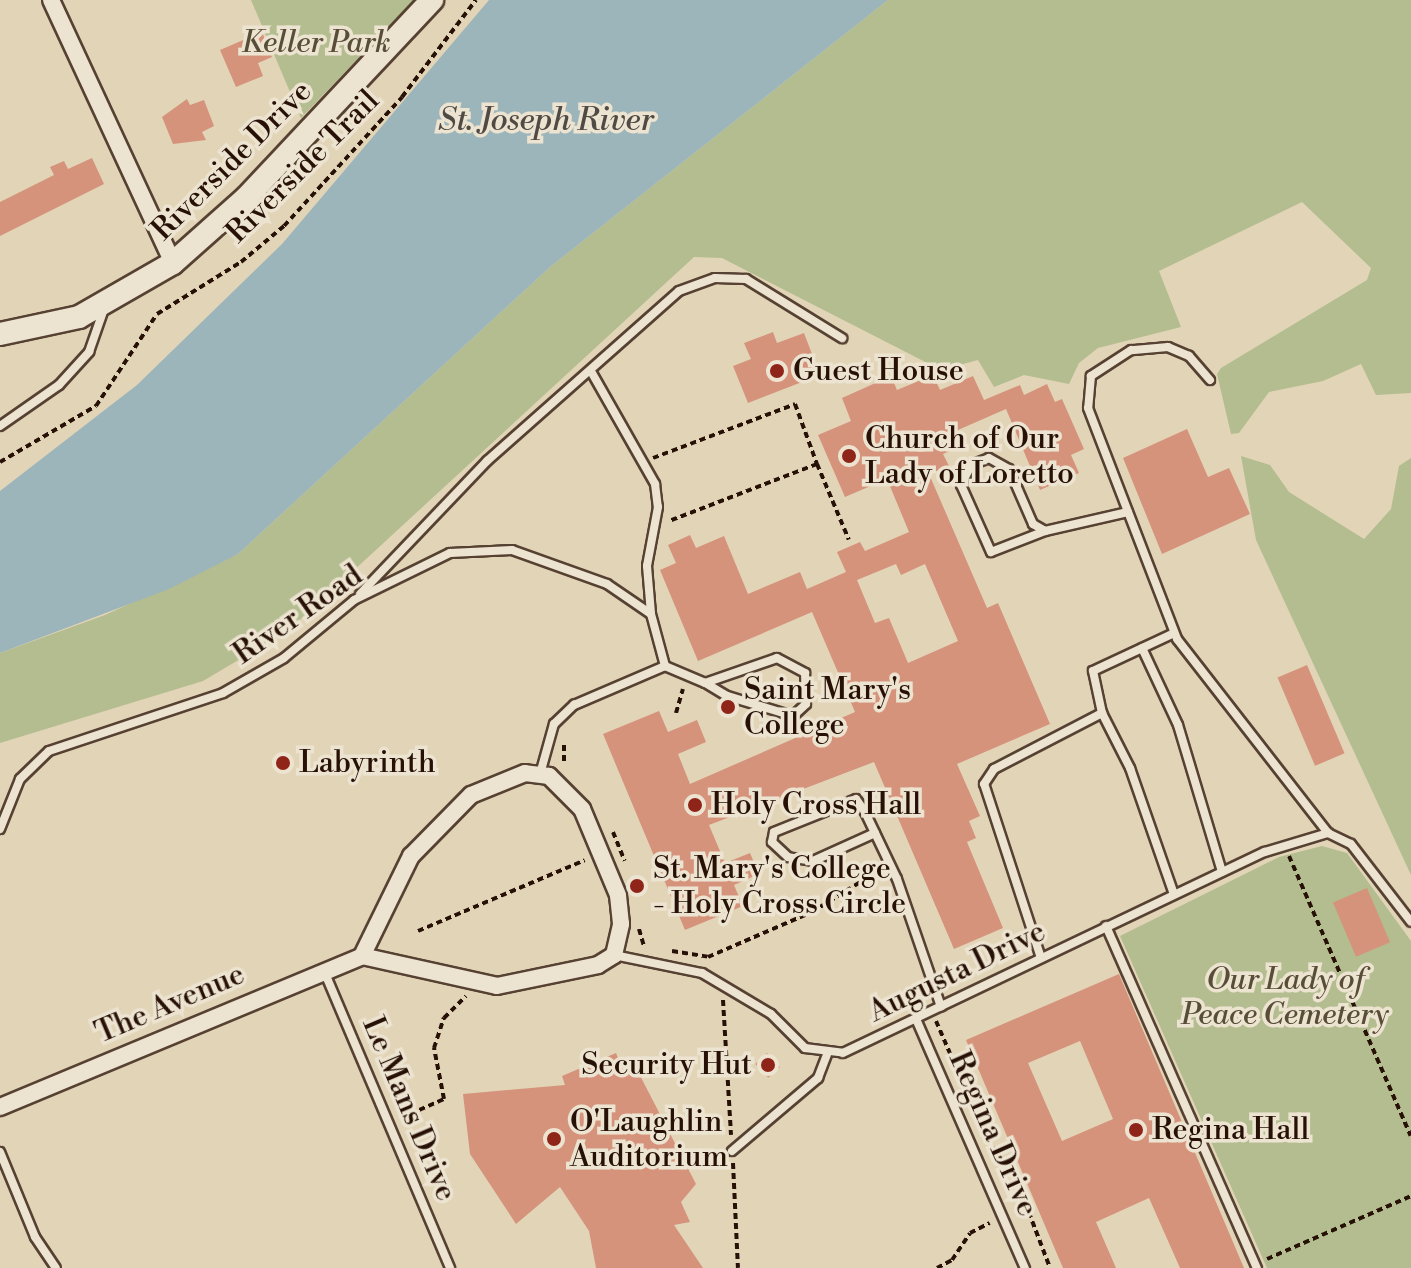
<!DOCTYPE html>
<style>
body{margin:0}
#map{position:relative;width:1411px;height:1268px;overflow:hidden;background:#e2d4b7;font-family:"Libre Bodoni",serif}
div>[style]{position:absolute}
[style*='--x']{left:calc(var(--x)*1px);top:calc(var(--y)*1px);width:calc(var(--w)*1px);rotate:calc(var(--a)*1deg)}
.green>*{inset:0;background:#b3bd8f}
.water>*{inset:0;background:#9cb5bb}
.building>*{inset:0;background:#d6937c;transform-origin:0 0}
.path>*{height:4px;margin-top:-2px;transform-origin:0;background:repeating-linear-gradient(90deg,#271006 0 6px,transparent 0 10px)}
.roads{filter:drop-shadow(2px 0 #564132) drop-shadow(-2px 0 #564132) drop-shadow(0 2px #564132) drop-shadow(0 -2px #564132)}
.lane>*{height:8px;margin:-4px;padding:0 4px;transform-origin:4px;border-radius:4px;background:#ece3d0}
.street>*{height:16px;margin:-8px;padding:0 8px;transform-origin:8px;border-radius:8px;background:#ece3d0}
.secondary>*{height:22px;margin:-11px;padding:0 11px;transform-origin:11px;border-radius:11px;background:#ece3d0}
.dots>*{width:22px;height:22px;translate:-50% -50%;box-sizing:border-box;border:4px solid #ece3d0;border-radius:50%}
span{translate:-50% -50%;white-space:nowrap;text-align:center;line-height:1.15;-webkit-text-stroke:7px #ece3d0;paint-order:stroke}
.park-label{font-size:30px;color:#584d36;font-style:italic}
.street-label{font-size:30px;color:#271006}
.poi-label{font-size:30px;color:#271006}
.left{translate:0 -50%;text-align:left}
.right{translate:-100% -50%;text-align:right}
.water-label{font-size:32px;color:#504a45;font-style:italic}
</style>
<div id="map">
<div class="green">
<i style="clip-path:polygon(251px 0,414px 0,301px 118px)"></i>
<i style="clip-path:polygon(888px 0,1411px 0,1411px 393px,1376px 395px,1361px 364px,1323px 381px,1269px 392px,1239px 433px,1231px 434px,1217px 374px,1221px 368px,1367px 280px,1371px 268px,1302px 202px,1159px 271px,1181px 327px,1098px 348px,1079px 363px,1069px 384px,1024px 375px,994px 387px,978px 360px,941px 370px,722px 258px,694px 257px,289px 630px,203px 681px,0 743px,0 653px,105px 615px,238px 554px,550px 267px)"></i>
<i style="clip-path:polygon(1241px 456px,1270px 465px,1289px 492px,1364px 539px,1391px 509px,1399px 466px,1411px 458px,1411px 875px,1256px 540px)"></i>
<i style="clip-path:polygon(1322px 846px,1347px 853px,1411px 941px,1411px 1268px,1267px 1268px,1120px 936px,1279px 857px)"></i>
</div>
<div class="water">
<i style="clip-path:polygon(489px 0,888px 0,550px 267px,238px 554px,169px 589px,0 653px,0 491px,137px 385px,282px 244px)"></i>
</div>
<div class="building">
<i style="clip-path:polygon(262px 32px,272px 57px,258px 63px,263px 76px,236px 87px,220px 50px)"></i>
<i style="clip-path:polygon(187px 99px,190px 105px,204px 100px,214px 126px,202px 132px,206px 140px,173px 144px,162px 117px)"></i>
<i style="clip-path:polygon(92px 158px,104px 184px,0 236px,0 202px,54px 175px,50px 167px,64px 161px,68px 169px)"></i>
<i style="clip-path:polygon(773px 332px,777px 343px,804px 333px,820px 375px,748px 403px,733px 366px,751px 359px,744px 343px)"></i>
<i style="clip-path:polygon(evenodd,933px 375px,940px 390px,973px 376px,984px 400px,1020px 385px,1024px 395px,1047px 384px,1055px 402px,1062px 399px,1084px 449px,1071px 455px,1079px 473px,1040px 490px,1006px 409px,958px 430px,964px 445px,943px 454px,949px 466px,929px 474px,987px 608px,998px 603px,1050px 724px,957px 764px,980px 816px,969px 821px,976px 838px,967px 842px,1003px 928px,954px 949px,874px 762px,709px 825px,725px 863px,750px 853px,759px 874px,734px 885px,743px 906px,685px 930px,603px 734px,659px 711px,668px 732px,697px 720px,706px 742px,678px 754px,690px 784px,855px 712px,812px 612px,698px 661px,660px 570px,676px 563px,668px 545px,690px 535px,696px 548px,724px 536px,748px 594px,800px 572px,807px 589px,846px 572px,837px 552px,860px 542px,865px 551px,909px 532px,887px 479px,845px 497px,818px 435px,851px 421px,842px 398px,891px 376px,897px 390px,933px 375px,896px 564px,901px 575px,925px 564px,958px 641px,908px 663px,889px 618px,875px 623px,857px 580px,896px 564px)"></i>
<i style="clip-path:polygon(1187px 429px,1208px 477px,1229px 468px,1250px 514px,1162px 554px,1123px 458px)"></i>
<i style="left:1307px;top:665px;width:96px;height:32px;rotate:67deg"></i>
<i style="left:1367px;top:888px;width:59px;height:37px;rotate:67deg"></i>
<i style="clip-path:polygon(evenodd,1119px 974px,1244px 1268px,1180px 1268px,1149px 1198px,1096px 1222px,1116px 1268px,1063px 1268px,966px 1040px,1119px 974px,1080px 1041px,1113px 1119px,1062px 1141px,1028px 1063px,1080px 1041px)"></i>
<i style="clip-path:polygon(616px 1053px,622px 1068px,633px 1062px,696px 1184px,681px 1202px,690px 1222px,674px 1225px,703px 1268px,596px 1268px,589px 1231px,560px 1187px,516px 1224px,470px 1154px,463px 1094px,565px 1085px,562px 1076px)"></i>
<i style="left:767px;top:1053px;width:19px;height:16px;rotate:47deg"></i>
</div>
<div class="path">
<i style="--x:653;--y:458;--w:152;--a:-20.8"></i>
<i style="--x:795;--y:404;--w:64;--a:69.9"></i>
<i style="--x:817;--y:464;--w:159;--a:158.9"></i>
<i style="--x:0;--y:462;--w:111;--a:-30.3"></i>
<i style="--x:96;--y:406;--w:110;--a:-56.5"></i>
<i style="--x:157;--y:314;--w:99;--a:-31.8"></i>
<i style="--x:241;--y:262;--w:56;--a:-39.9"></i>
<i style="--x:284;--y:226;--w:175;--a:-47.5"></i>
<i style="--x:402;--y:97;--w:122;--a:-52.7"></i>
<i style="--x:817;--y:464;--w:82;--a:67.2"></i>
<i style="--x:676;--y:713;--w:25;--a:-74"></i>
<i style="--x:564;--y:745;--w:19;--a:90"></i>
<i style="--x:613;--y:832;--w:31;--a:68"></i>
<i style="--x:1289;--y:856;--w:305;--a:66.5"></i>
<i style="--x:639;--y:929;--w:18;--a:74"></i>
<i style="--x:418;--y:931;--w:181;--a:-23"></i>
<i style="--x:672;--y:951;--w:36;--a:9"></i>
<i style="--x:708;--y:957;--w:113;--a:-23.4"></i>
<i style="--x:812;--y:912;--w:78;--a:-31.8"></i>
<i style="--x:723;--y:1000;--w:135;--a:86.6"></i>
<i style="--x:936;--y:1021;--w:129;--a:66.6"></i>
<i style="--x:987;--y:1139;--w:55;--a:55.4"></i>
<i style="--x:1018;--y:1184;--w:90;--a:69.1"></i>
<i style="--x:401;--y:1118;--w:47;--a:-23.8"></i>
<i style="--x:444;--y:1099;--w:52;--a:-101.1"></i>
<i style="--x:434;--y:1048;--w:32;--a:-72"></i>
<i style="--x:444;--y:1018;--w:31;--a:-45"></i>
<i style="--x:733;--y:1163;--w:105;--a:87.3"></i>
<i style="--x:1267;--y:1259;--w:157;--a:-23.6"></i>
<i style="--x:937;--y:1268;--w:17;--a:-28"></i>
<i style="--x:952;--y:1260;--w:32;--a:-56"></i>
<i style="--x:970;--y:1233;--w:22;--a:-27"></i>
</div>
<div class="roads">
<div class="lane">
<i style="--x:592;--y:373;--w:128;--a:60.4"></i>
<i style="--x:655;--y:484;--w:23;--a:83"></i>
<i style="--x:658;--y:507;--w:60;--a:100.6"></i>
<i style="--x:647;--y:566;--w:48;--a:85.2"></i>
<i style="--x:1210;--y:380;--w:32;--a:-131"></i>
<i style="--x:1189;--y:356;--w:23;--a:-157"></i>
<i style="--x:1168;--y:347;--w:37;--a:175"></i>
<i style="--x:1131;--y:350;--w:48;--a:147"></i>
<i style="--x:1091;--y:376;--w:32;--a:95"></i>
<i style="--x:1088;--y:408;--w:248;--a:68.9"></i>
<i style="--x:1177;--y:639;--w:246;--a:52.1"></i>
<i style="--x:1328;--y:833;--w:25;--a:26"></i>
<i style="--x:1351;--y:844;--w:98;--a:52.4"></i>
<i style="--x:0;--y:426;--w:72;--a:-34.8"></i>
<i style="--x:59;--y:385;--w:45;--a:-47.7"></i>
<i style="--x:89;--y:352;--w:49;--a:-70.8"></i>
<i style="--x:989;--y:458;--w:23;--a:29"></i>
<i style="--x:1009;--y:469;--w:60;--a:66.4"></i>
<i style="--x:1033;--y:524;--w:14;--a:30"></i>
<i style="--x:1045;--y:531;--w:58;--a:158.7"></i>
<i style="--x:991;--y:552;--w:73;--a:-114.1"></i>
<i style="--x:961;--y:485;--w:22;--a:-63"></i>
<i style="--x:971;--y:465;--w:19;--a:-21"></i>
<i style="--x:1045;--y:531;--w:85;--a:-12.9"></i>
<i style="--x:360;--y:594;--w:184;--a:-46.3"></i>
<i style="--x:487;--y:461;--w:256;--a:-41.5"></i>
<i style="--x:679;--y:291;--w:38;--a:-20"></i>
<i style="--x:715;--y:278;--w:31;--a:2"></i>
<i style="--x:746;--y:279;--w:113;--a:31.6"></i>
<i style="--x:1142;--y:648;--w:85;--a:64.9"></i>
<i style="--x:1178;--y:725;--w:153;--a:73.3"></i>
<i style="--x:777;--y:658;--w:32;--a:28"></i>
<i style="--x:805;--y:673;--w:31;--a:88"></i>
<i style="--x:806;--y:704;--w:18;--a:137"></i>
<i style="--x:793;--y:716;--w:69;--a:-163.1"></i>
<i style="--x:727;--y:696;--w:26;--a:-149"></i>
<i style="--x:705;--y:683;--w:76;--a:-19.1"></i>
<i style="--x:1102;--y:713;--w:62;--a:63"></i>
<i style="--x:1130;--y:768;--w:133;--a:70.8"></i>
<i style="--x:540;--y:774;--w:52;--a:-74.4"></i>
<i style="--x:554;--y:724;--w:28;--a:-44"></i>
<i style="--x:574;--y:705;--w:99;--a:-23.2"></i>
<i style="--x:665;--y:666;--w:43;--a:23"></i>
<i style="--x:0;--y:829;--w:54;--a:-68.2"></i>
<i style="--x:20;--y:779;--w:40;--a:-44"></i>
<i style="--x:49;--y:751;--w:183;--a:-18.4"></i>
<i style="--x:223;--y:693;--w:70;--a:-29.8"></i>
<i style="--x:284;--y:658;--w:91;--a:-39.6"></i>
<i style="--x:354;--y:600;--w:107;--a:-26.1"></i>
<i style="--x:450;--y:553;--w:62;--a:-2.8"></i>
<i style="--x:512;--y:550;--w:101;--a:19.7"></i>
<i style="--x:607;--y:584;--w:53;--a:34.3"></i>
<i style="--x:651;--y:614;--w:54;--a:74.9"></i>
<i style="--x:875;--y:833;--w:68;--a:155.7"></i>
<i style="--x:813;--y:861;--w:25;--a:-171"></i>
<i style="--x:788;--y:857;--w:22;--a:-137"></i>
<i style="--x:772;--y:842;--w:10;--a:-79"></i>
<i style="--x:774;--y:832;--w:88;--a:-21.9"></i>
<i style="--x:856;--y:799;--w:16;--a:55"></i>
<i style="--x:865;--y:812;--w:74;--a:64.5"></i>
<i style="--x:897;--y:879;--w:135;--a:71"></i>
<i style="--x:1106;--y:926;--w:374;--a:66.2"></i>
<i style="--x:614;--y:955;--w:90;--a:11.6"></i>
<i style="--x:702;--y:973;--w:80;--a:30.7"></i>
<i style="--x:771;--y:1014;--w:48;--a:45"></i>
<i style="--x:805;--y:1048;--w:38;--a:7"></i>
<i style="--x:843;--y:1053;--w:467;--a:-25.5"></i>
<i style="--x:1265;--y:852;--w:66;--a:-16.8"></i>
<i style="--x:1041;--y:958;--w:183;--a:-108.1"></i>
<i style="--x:984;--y:784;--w:18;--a:-56"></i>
<i style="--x:994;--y:769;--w:122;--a:-27.4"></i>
<i style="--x:1102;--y:713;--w:43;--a:-102.1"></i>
<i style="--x:1093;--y:671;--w:89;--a:-25.1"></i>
<i style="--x:324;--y:971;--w:323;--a:67"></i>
<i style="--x:916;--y:1019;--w:272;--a:66.4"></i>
<i style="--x:732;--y:1151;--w:113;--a:-40.3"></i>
<i style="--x:818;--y:1078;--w:25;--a:-69"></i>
<i style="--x:0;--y:1152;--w:92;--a:67.6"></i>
<i style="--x:35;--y:1237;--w:37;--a:56"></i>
</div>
<div class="street">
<i style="--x:51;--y:0;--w:290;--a:65.1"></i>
<i style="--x:0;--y:1107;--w:392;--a:-22.6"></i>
<i style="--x:362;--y:956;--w:138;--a:12.5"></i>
<i style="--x:497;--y:986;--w:103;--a:-11.7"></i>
<i style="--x:598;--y:965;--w:19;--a:-32"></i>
<i style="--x:614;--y:955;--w:32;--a:-77"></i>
<i style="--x:621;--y:924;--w:29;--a:-96"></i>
<i style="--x:618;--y:895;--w:93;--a:-112.7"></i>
<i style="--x:582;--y:809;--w:47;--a:-135"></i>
<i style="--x:549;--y:776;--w:24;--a:-173"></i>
<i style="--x:525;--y:773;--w:58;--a:157.8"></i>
<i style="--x:471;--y:795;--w:86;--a:134.5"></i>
<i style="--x:411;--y:856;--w:111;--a:116.1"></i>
</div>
<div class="secondary">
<i style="--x:0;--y:334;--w:81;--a:-12.1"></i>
<i style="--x:79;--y:317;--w:108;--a:-29.9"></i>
<i style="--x:173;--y:263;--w:98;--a:-41.7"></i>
<i style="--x:246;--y:198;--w:272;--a:-46.8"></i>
</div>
</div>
<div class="dots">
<i style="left:777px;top:371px;background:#8f2418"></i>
<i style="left:849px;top:456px;background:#8f2418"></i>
<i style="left:728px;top:707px;background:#8f2418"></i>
<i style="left:283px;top:763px;background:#8f2418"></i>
<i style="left:695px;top:805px;background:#8f2418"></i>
<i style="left:637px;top:886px;background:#8f2418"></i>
<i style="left:768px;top:1065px;background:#8f2418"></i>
<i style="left:1136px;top:1130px;background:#8f2418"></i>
<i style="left:554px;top:1139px;background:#8f2418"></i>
</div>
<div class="park-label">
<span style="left:316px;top:43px">Keller Park</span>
<span style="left:1285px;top:997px">Our Lady of<br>Peace Cemetery</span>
</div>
<div class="street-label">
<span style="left:232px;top:161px;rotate:-45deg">Riverside Drive</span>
<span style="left:303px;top:167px;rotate:-45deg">Riverside Trail</span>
<span style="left:298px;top:615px;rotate:-35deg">River Road</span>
<span style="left:957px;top:972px;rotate:-26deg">Augusta Drive</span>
<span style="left:170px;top:1004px;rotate:-23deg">The Avenue</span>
<span style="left:409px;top:1109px;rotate:67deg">Le Mans Drive</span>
<span style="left:993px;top:1134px;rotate:66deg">Regina Drive</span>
</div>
<div class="poi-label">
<span class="left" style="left:793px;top:371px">Guest House</span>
<span class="left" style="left:865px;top:456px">Church of Our<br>Lady of Loretto</span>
<span class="left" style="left:744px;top:707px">Saint Mary's<br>College</span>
<span class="left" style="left:299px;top:763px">Labyrinth</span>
<span class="left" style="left:711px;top:805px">Holy Cross Hall</span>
<span class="left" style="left:653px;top:886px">St. Mary's College<br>- Holy Cross Circle</span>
<span class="right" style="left:752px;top:1065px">Security Hut</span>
<span class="left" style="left:570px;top:1139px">O'Laughlin<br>Auditorium</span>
<span class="left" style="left:1152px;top:1130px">Regina Hall</span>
</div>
<div class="water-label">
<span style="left:546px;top:120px">St. Joseph River</span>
</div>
</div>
